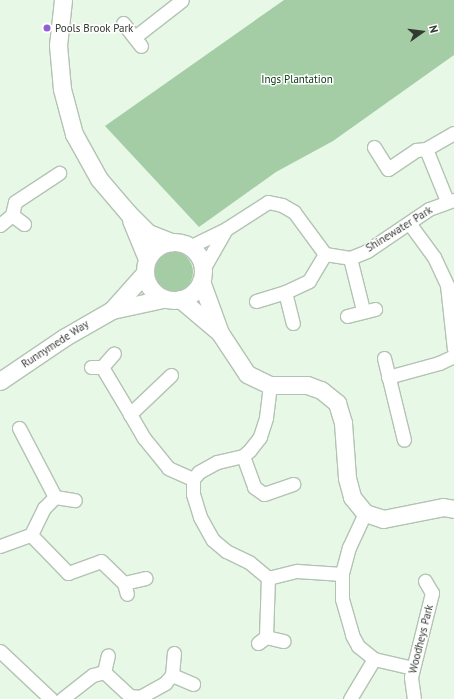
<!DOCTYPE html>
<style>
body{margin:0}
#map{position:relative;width:454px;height:699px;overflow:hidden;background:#e7f8e7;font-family:"PT Sans",sans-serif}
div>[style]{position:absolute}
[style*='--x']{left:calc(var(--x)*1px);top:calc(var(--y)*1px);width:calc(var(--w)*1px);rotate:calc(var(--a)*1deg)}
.green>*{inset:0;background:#a4cda5}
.round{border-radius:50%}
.roads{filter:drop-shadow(1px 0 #b3c3b3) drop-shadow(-1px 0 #b3c3b3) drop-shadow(0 1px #b3c3b3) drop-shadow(0 -1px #b3c3b3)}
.minor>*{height:13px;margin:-6.5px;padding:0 6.5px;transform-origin:6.5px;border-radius:6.5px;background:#fff}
.tertiary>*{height:17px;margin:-8.5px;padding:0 8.5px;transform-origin:8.5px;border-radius:8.5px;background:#fff}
.tertiary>.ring{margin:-8.5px;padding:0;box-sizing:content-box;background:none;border:17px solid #fff;border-radius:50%}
.dots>*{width:11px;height:11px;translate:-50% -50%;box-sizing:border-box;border:2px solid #fff;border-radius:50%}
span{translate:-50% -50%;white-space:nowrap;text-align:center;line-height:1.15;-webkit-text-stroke:3px #fff;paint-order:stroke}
.poi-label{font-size:11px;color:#333933}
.left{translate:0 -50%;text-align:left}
.park-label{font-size:11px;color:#08360f}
.street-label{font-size:11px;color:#333933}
.north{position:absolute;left:402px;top:12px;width:40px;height:40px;-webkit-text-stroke:3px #fff;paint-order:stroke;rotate:76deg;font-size:11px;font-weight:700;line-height:16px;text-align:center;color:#333933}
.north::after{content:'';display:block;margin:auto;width:14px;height:18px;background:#333933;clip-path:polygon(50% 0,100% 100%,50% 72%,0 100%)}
</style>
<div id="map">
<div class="green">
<i style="clip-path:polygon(284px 0,454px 0,454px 55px,333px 141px,276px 172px,199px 227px,105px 126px)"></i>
<i class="round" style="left:151px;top:251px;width:42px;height:42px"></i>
</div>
<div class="roads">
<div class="minor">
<i style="--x:123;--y:23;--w:29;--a:52"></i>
<i style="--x:136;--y:36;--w:58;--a:-38"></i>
<i style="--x:374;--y:147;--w:26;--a:58"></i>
<i style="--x:388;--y:169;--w:34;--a:-34"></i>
<i style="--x:416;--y:150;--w:10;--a:-6"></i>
<i style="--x:426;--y:149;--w:56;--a:68"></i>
<i style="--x:426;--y:149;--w:32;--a:-30"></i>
<i style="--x:409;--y:223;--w:42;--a:53.7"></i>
<i style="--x:434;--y:257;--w:31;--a:65"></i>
<i style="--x:447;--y:285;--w:64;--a:83.8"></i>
<i style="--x:24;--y:224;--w:15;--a:-143"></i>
<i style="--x:12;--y:215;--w:13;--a:-77"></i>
<i style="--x:15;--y:202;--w:53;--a:-33.4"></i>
<i style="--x:0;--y:225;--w:16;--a:-40"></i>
<i style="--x:189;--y:247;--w:41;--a:-25.9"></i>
<i style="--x:226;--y:229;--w:50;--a:-32.7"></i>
<i style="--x:268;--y:202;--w:14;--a:12"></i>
<i style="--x:282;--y:205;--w:14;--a:30"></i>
<i style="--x:294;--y:212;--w:52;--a:53.6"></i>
<i style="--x:325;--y:254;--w:31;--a:121"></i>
<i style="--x:309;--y:281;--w:26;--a:155"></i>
<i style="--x:325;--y:254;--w:25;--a:9"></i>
<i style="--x:350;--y:258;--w:18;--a:-22"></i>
<i style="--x:367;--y:251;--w:75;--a:-34.1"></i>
<i style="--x:429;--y:209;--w:27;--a:-20"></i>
<i style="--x:350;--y:258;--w:54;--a:76"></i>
<i style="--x:202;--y:271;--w:48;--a:-60.3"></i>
<i style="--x:256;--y:301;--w:30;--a:-17"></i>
<i style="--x:285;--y:292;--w:32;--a:76"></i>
<i style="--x:347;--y:316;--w:29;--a:-14"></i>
<i style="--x:384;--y:358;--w:84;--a:76.3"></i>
<i style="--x:91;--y:367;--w:11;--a:0"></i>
<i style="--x:102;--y:367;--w:18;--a:-49"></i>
<i style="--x:102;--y:367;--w:55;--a:59.2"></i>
<i style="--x:171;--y:375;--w:57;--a:136.4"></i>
<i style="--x:130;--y:414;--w:28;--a:60"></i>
<i style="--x:144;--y:438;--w:38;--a:51"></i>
<i style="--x:168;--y:468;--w:27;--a:24"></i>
<i style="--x:388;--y:377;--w:53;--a:-15.4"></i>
<i style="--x:439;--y:363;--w:17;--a:-25"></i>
<i style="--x:270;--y:385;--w:33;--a:97"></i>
<i style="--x:266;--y:418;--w:20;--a:108"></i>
<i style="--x:260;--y:437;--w:16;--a:128"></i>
<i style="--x:250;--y:450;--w:9;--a:139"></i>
<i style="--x:243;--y:456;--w:27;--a:167"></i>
<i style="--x:217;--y:462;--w:21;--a:151"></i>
<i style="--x:199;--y:472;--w:9;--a:131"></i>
<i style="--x:193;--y:479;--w:15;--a:90"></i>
<i style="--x:193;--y:494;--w:24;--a:73"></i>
<i style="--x:200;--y:517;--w:26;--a:61"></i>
<i style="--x:213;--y:540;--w:17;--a:40"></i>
<i style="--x:226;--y:551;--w:25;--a:26"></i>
<i style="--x:249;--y:562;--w:25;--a:40"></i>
<i style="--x:268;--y:578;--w:30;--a:-14"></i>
<i style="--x:297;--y:571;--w:45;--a:3.8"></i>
<i style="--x:19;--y:428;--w:78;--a:62.4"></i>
<i style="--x:55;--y:497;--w:16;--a:135"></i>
<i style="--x:44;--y:508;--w:30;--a:116"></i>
<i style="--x:243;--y:456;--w:33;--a:70"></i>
<i style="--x:254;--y:487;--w:12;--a:35"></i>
<i style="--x:264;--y:494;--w:31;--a:-19"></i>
<i style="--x:55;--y:497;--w:20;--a:9"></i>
<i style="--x:365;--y:513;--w:38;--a:115"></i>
<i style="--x:349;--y:547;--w:28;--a:105"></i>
<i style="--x:342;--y:574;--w:25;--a:90"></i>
<i style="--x:342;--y:599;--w:37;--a:74"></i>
<i style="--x:352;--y:635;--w:13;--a:61"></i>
<i style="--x:358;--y:646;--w:21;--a:39"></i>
<i style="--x:374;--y:659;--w:40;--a:13"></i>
<i style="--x:0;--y:546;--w:33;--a:-20"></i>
<i style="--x:31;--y:535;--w:53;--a:45.8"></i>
<i style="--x:68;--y:573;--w:35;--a:-20"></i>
<i style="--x:101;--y:561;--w:32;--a:44"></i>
<i style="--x:124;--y:583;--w:11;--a:75"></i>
<i style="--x:124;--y:583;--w:22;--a:-13"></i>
<i style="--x:266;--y:637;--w:59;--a:-88.1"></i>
<i style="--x:258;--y:643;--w:10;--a:-37"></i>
<i style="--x:266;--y:637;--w:18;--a:13"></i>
<i style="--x:0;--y:651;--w:70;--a:43.3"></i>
<i style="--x:104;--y:672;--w:17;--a:-77"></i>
<i style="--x:172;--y:675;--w:22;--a:-85"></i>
<i style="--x:62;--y:699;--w:39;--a:-38"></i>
<i style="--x:93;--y:675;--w:11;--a:-15"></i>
<i style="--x:104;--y:672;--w:35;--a:43"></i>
<i style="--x:130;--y:696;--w:10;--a:6"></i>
<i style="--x:140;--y:697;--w:29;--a:-29"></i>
<i style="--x:165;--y:683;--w:11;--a:-49"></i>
<i style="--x:172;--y:675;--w:23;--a:23"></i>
<i style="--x:350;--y:699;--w:47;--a:-59"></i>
<i style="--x:414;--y:699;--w:22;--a:-98"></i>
<i style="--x:411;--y:677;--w:87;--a:-76"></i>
<i style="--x:432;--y:593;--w:14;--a:-120"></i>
</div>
<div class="tertiary">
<i style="--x:63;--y:0;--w:45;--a:96.3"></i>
<i style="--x:58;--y:45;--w:44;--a:84.8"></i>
<i style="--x:62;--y:89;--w:47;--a:75.1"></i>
<i style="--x:74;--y:134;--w:51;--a:60.9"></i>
<i style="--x:99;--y:179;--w:45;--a:49.5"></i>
<i style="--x:128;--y:213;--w:28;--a:45"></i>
<i style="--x:148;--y:233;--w:26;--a:21"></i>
<i style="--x:131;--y:220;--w:42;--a:67.7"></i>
<i class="ring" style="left:145px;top:242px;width:41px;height:41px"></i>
<i style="--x:201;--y:281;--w:55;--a:69.9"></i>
<i style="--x:220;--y:333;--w:49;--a:56.6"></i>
<i style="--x:247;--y:374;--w:25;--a:26"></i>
<i style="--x:270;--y:385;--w:37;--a:0"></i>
<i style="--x:307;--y:385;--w:15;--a:20"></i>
<i style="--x:321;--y:390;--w:21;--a:39"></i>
<i style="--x:337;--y:403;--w:21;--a:73"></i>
<i style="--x:343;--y:423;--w:55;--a:85.8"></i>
<i style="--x:347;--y:478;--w:20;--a:75"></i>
<i style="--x:352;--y:497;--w:21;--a:51"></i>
<i style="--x:365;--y:513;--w:19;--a:18"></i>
<i style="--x:383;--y:519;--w:61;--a:-11.3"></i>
<i style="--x:443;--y:507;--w:11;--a:10"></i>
<i style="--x:180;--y:299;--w:50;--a:40.1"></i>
<i style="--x:112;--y:310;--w:52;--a:-12.2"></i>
<i style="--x:0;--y:381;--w:78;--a:-34.1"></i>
<i style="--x:65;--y:337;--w:54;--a:-29.9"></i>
<i style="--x:112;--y:310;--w:48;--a:-48.4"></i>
</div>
</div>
<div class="dots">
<i style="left:47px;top:28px;background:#915ed8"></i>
</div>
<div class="poi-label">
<span class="left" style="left:55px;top:28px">Pools Brook Park</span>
</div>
<div class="park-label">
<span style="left:297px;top:79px">Ings Plantation</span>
</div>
<div class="street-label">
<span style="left:399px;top:229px;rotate:-32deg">Shinewater Park</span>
<span style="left:55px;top:344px;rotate:-33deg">Runnymede Way</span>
<span style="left:421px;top:639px;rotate:-76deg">Woodheys Park</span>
</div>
<div class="north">N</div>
</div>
